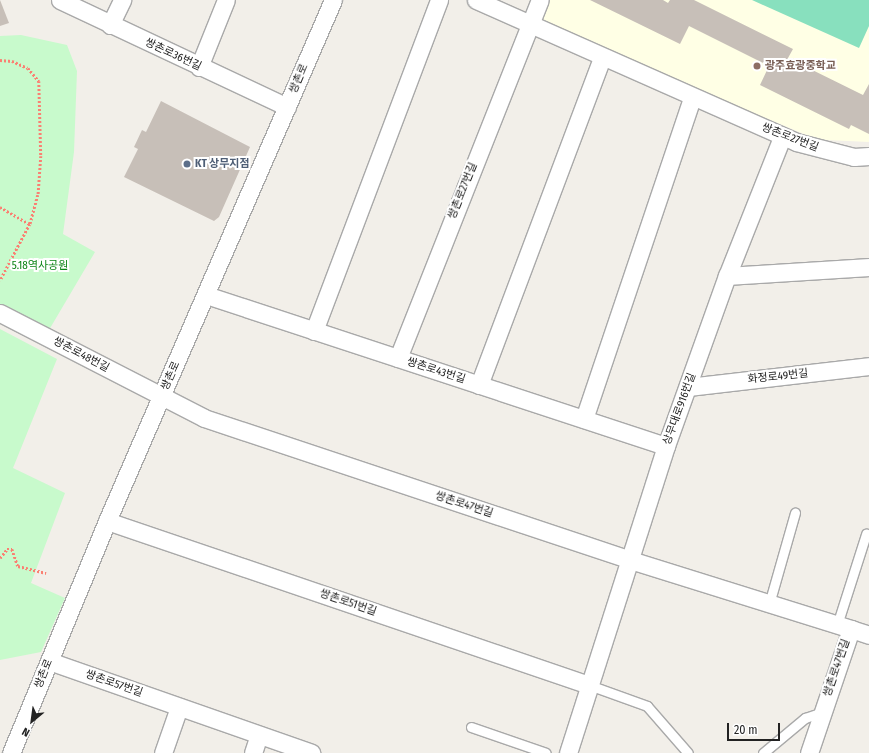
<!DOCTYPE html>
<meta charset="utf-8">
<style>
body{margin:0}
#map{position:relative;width:869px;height:753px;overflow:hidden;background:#f2efe9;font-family:"Fira Sans Condensed","Noto Sans KR",sans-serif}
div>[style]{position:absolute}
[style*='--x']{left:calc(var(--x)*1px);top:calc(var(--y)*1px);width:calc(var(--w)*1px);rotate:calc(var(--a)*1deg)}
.education>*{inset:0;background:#ffffe5}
.park>*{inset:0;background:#c8facc}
.pitch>*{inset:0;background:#88e0be}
.building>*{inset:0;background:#c7bfb8}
.path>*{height:2.5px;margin-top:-1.25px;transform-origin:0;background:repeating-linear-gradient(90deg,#fa8072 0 2px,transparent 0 4px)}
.roads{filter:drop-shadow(1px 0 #a9a9a9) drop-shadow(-1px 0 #a9a9a9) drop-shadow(0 1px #a9a9a9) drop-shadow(0 -1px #a9a9a9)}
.service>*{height:9px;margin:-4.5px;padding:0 4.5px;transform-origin:4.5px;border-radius:4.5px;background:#fff}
.minor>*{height:17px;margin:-8.5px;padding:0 8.5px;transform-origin:8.5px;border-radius:8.5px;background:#fff}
.dots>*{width:11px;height:11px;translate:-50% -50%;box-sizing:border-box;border:2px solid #fff;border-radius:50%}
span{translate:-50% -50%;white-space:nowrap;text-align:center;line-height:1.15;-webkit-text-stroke:4px #fff;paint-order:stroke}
.street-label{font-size:11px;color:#222}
.education-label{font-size:11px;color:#785e54;font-weight:700}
.left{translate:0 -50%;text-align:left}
.service-label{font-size:11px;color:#4e5e75;font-weight:700}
.park-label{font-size:11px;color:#0c8416}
.north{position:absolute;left:12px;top:701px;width:40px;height:40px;-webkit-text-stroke:3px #fff;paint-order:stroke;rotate:209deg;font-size:11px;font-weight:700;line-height:16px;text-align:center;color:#222}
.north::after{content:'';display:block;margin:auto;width:14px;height:18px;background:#222;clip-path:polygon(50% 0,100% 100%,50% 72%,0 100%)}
.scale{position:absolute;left:727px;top:723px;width:53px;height:18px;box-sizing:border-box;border:2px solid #222;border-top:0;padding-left:5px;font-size:12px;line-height:14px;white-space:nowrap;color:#222;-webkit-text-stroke:3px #fff;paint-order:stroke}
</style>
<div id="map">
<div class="education">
<i style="clip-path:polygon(549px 0,869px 0,869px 142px,826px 140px,804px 134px,751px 112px,540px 19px)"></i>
</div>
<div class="park">
<i style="clip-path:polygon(21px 35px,67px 45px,77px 71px,74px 152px,63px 234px,95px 252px,49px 330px,0 305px,0 36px)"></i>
<i style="clip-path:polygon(0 329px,57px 359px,13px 468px,65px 493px,31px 583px,65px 598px,41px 652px,0 660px)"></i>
</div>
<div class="pitch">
<i style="clip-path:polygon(752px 0,869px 0,869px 26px,859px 48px)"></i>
</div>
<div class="building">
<i style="clip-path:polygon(0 0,9px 23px,0 26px)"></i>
<i style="clip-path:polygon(590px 0,663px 0,668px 3px,670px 0,694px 0,793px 49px,788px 58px,863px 95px,869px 84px,869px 134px,851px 125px,849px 129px,760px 85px,769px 66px,689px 26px,680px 44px)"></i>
<i style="clip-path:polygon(161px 101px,250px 147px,219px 217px,214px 221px,124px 177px,138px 149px,134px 147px,142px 130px,146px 132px)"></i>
</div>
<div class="path">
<i style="--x:0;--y:60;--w:12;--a:5"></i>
<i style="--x:12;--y:61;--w:17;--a:24"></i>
<i style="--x:28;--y:68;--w:17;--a:50"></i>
<i style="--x:39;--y:81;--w:75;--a:88.5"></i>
<i style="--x:41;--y:156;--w:39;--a:94"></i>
<i style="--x:38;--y:195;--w:30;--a:105"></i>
<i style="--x:30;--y:224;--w:64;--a:117.8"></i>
<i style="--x:0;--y:207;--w:34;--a:30"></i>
<i style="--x:0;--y:558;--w:11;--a:-52"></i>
<i style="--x:7;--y:549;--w:5;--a:0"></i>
<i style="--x:12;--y:549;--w:18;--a:71"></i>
<i style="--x:18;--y:566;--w:29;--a:14"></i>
</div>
<div class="roads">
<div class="service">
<i style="--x:769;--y:604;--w:95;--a:-74.1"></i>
<i style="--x:837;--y:625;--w:96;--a:-72.3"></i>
<i style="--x:589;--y:685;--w:62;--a:19.9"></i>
<i style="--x:647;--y:706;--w:62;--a:48.9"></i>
<i style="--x:471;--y:727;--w:79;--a:19.1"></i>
<i style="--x:763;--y:753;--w:55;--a:-39.8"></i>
<i style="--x:805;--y:718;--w:18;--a:-19"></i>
</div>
<div class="minor">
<i style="--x:60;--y:0;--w:251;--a:25.2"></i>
<i style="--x:476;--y:0;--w:350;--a:23.9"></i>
<i style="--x:796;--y:142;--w:60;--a:14.5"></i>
<i style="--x:854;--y:157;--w:15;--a:-4"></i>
<i style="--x:110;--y:25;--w:28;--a:-64"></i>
<i style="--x:199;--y:67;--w:72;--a:-68.1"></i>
<i style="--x:727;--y:276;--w:142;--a:-3.6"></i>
<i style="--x:206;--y:295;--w:484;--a:18.2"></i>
<i style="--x:0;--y:313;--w:229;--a:27.2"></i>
<i style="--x:204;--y:418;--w:449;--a:18.4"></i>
<i style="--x:630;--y:560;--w:232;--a:17.3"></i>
<i style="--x:851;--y:629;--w:131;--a:108.7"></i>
<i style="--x:314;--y:331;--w:354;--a:-69.3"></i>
<i style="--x:398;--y:358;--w:385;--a:-68.4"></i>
<i style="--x:479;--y:385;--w:350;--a:-69.4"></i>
<i style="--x:688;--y:387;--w:182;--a:-6.6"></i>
<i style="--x:584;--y:419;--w:339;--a:-71.4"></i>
<i style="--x:107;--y:521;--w:509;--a:18.79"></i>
<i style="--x:851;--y:629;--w:19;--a:18"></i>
<i style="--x:49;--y:661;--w:278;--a:19.3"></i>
<i style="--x:11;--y:753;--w:251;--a:-67.5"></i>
<i style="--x:107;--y:521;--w:568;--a:-66.55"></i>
<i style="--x:163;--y:753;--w:49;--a:-70.8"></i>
<i style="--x:253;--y:753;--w:19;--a:-72"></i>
<i style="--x:568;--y:753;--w:322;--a:-72.3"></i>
<i style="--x:666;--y:446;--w:181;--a:-70.3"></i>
<i style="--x:727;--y:276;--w:149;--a:-68.4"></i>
</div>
</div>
<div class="dots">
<i style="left:757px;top:66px;background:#8d6e63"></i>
<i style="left:187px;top:164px;background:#5c6f8a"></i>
</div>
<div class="street-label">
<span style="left:173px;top:55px;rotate:25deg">쌍촌로36번길</span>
<span style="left:299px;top:79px;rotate:-67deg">쌍촌로</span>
<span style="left:790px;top:138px;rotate:21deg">쌍촌로27번길</span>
<span style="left:463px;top:191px;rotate:-68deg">쌍촌로27번길</span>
<span style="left:81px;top:355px;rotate:28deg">쌍촌로48번길</span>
<span style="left:436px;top:371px;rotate:18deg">쌍촌로43번길</span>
<span style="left:171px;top:376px;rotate:-66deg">쌍촌로</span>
<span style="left:778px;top:377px;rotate:-6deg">화정로49번길</span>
<span style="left:680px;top:409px;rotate:-70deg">상무대로916번길</span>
<span style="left:464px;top:505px;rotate:18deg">쌍촌로47번길</span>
<span style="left:348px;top:603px;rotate:19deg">쌍촌로51번길</span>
<span style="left:837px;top:668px;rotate:-71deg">쌍촌로47번길</span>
<span style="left:44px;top:674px;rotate:-68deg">쌍촌로</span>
<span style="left:114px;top:684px;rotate:19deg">쌍촌로57번길</span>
</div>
<div class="education-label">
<span class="left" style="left:765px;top:66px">광주효광중학교</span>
</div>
<div class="service-label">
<span class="left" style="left:195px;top:164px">KT 상무지점</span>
</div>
<div class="park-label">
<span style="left:40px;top:266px">5.18역사공원</span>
</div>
<div class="north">N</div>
<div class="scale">20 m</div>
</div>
